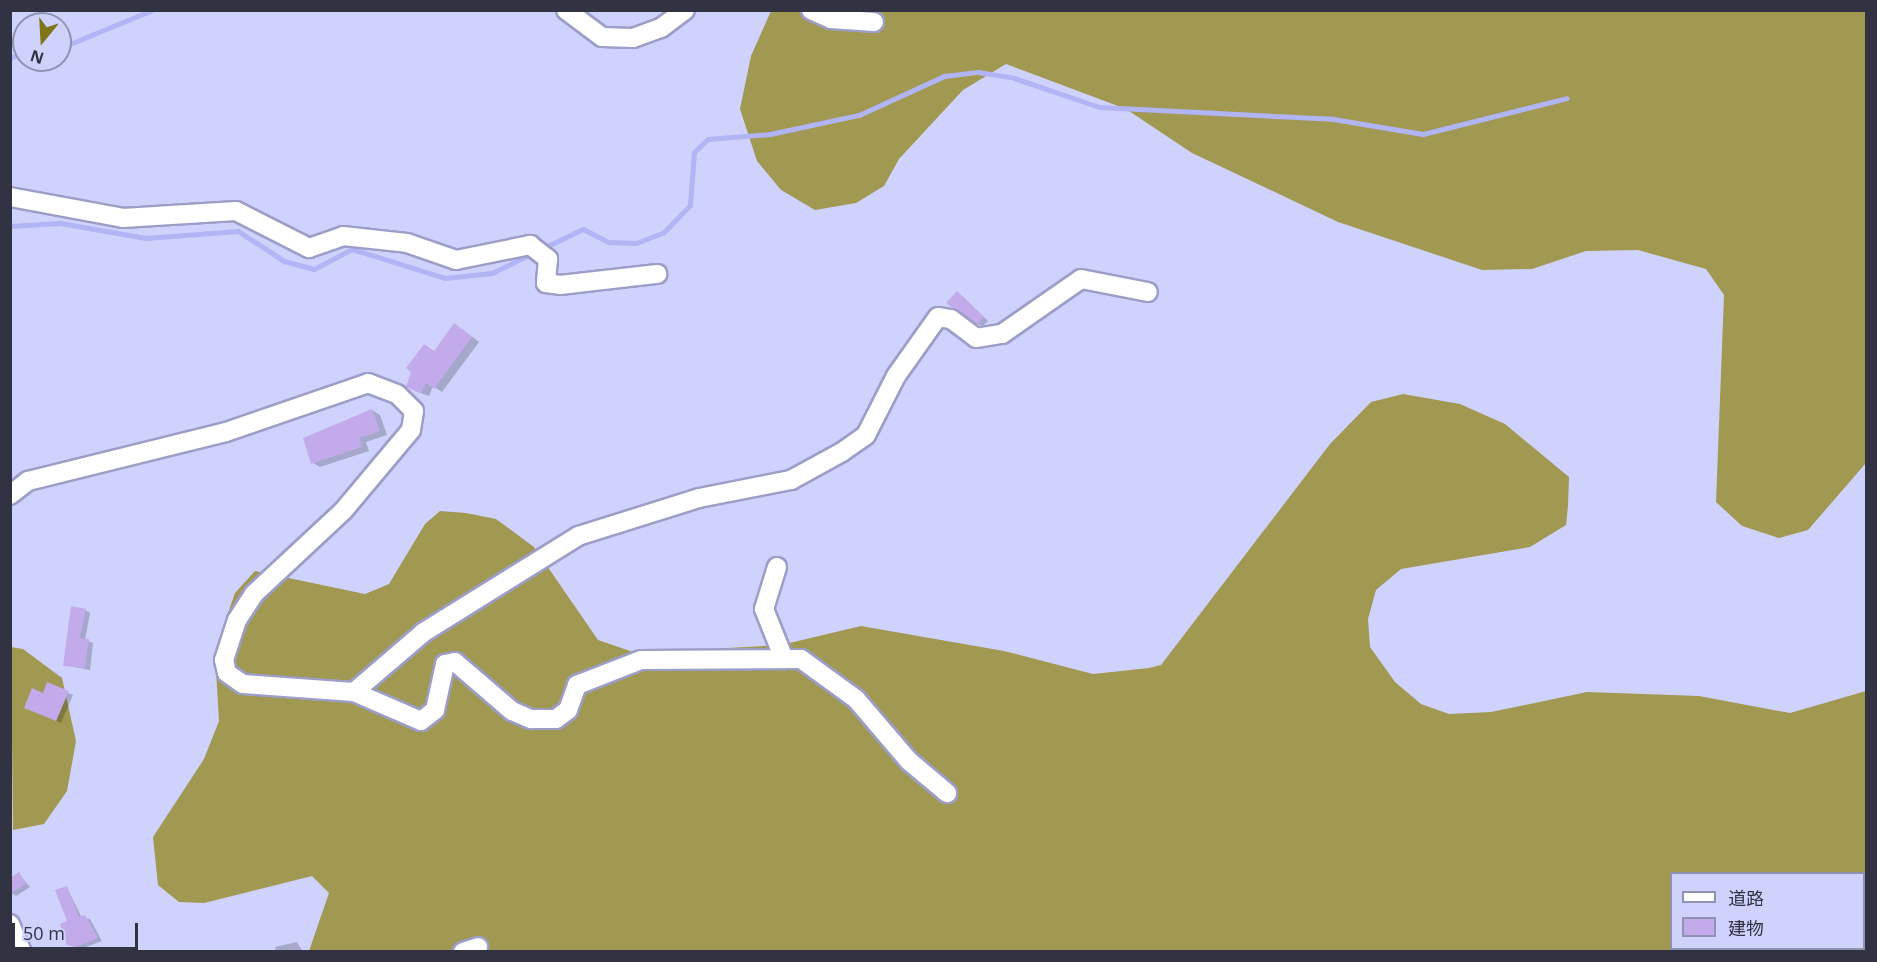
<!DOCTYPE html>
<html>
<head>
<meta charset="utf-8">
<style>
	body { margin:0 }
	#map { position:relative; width:1877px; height:962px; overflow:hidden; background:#cfd2fd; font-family:"Open Sans","Noto Sans JP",sans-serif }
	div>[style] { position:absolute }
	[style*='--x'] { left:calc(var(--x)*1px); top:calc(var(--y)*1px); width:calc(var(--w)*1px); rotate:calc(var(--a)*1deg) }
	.forest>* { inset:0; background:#a19852 }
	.shadow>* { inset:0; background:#0003 }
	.stream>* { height:5px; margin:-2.5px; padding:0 2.5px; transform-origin:2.5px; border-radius:2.5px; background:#b1b4f5 }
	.building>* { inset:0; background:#c3aaea }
	.roads { filter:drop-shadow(2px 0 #9c9ec7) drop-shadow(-2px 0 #9c9ec7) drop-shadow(0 2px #9c9ec7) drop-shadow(0 -2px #9c9ec7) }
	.minor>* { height:18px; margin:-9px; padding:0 9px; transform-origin:9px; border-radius:9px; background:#fff }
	span { translate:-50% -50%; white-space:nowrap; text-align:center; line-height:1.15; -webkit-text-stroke:6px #cfd2fd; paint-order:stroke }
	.frame { position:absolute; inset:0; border:12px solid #313242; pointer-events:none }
	.legend { position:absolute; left:1670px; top:872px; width:195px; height:78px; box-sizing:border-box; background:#cfd2fd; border:2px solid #9092b2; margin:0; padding:8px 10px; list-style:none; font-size:18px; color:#313242 }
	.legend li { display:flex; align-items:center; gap:12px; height:30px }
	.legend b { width:30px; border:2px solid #9092b2 }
	.north { position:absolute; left:12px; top:12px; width:60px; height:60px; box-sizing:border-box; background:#cfd2fd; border:2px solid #9092b2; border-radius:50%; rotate:198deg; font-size:16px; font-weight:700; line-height:24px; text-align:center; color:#313242 }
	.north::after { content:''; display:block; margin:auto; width:21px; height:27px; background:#7f7417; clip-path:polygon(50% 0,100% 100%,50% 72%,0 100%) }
	.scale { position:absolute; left:12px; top:923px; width:126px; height:27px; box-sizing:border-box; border:3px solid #313242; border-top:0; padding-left:8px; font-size:18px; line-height:21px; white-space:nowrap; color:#313242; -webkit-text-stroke:4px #cfd2fd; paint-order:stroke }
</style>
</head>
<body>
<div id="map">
	<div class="forest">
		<div style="clip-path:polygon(771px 11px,1866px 11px,1866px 463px,1808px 530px,1779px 538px,1742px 526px,1716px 502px,1724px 295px,1706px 269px,1638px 250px,1586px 251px,1532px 269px,1482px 270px,1338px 222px,1192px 153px,1126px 109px,1006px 64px,963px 90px,899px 159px,884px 186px,856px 203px,815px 210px,781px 190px,757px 161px,740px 109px,751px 56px)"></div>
		<div style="clip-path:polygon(evenodd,1403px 394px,1460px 404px,1505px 424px,1569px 477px,1568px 506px,1566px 525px,1530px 547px,1401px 569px,1376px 590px,1368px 619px,1370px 647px,1395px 682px,1421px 704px,1449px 714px,1491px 712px,1587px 692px,1699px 696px,1790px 713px,1866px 691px,1866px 951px,309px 951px,329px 893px,312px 876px,204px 903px,179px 902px,158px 885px,153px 837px,204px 759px,219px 721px,216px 670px,222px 630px,235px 593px,255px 571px,365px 594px,389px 584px,425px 524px,440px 511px,466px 513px,496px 519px,534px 547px,598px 640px,636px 653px,781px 645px,861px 626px,1004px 651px,1093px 674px,1149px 668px,1161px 665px,1330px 444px,1371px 402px,1403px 394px,1672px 874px,1864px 874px,1864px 948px,1672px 948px,1672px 874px)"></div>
		<div style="clip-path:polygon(11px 647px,23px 649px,62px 678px,76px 741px,67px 791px,44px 824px,13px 830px)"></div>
	</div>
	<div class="shadow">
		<div style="clip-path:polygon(962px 296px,988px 321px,983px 326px,978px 324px)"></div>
		<div style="clip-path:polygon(462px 329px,479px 342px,442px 392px,433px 386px,429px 396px,415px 391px,435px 352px)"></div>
		<div style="clip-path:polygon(372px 410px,380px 415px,387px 435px,366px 442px,369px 451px,320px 467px,313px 463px)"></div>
		<div style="clip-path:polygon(85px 610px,90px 613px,85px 640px,93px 643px,90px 670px,64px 665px)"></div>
		<div style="clip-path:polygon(68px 693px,73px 695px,61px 723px,30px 710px,44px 695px)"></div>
		<div style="clip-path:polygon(19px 874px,30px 887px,16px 896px,10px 892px)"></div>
		<div style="clip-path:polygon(67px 888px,82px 918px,90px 919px,102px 941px,81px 949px,74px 947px)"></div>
		<div style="clip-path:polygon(297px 942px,303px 952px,276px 952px,275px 947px)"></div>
	</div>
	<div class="stream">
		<div style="--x:60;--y:48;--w:100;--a:-22.4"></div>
		<div style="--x:10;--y:58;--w:15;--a:-23"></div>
		<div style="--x:10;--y:226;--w:50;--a:-3.4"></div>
		<div style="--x:60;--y:223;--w:87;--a:9.9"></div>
		<div style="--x:146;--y:238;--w:92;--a:-4.4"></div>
		<div style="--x:238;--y:231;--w:55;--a:33.1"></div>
		<div style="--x:284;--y:261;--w:31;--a:15"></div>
		<div style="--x:314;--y:269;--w:43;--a:-27.8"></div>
		<div style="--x:352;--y:249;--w:97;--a:17.3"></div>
		<div style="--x:445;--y:278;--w:47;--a:-6.1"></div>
		<div style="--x:492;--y:273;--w:46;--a:-26"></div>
		<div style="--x:541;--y:249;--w:47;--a:-25.5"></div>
		<div style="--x:583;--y:229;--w:29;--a:27"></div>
		<div style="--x:609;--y:242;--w:27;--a:2"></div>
		<div style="--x:636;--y:243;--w:30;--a:-21"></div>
		<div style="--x:664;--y:232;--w:37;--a:-46"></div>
		<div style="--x:690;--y:205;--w:53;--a:-85.7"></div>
		<div style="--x:694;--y:152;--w:19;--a:-43"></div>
		<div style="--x:708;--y:139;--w:62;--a:-4.6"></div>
		<div style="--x:770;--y:134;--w:91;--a:-12.1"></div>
		<div style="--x:859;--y:115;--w:94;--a:-24.6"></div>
		<div style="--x:944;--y:76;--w:34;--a:-7"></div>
		<div style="--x:978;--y:72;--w:36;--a:9"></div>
		<div style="--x:1014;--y:78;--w:90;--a:18.8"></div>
		<div style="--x:1099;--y:107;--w:234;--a:2.9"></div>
		<div style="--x:1333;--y:119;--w:91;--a:9.5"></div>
		<div style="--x:1423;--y:134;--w:148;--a:-14"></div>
	</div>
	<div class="building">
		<div style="clip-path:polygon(957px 291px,984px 317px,977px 325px,946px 303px)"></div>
		<div style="clip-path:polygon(454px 323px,472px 337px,434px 389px,426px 383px,421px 393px,406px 387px,411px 372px,406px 368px,424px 344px,434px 351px)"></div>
		<div style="clip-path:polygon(372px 409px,380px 431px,359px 438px,362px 447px,311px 464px,303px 438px)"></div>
		<div style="clip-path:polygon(71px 606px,86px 609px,80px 638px,89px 639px,85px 668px,63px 666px)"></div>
		<div style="clip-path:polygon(47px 682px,69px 691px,56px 721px,24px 708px,32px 688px,43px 693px)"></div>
		<div style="clip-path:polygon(19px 872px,26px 884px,10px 894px,10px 878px)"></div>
		<div style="clip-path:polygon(67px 886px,79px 917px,85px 915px,98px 938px,75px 947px,67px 945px,60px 924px,67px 921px,55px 890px)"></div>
	</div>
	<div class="roads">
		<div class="minor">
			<div style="--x:566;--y:10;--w:45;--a:36.9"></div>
			<div style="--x:602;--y:37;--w:31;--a:2"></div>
			<div style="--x:633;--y:38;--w:30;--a:-20"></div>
			<div style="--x:661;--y:28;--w:30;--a:-37"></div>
			<div style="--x:811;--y:10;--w:22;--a:24"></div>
			<div style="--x:831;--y:19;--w:43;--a:4"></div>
			<div style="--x:10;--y:197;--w:115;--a:10.5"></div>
			<div style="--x:123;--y:218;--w:113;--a:-3.5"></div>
			<div style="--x:236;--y:211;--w:82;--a:26.9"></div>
			<div style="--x:309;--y:248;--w:36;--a:-19"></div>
			<div style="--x:343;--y:236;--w:64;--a:6.2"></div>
			<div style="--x:407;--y:243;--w:52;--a:19.1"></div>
			<div style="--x:456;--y:260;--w:76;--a:-11.5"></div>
			<div style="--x:530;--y:245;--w:23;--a:38"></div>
			<div style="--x:548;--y:259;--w:24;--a:95"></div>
			<div style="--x:546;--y:283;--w:14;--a:8"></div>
			<div style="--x:560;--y:285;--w:98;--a:-6.5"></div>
			<div style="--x:10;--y:495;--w:23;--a:-38"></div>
			<div style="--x:28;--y:481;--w:204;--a:-13.9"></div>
			<div style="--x:226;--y:432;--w:150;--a:-19"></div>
			<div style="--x:368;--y:383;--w:31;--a:21"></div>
			<div style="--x:397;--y:394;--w:24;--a:45"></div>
			<div style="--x:414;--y:411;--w:19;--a:99"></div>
			<div style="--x:411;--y:430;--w:106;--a:130"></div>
			<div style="--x:343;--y:511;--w:122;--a:137"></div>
			<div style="--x:254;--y:594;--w:31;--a:123"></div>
			<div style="--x:237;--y:620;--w:42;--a:108"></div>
			<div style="--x:224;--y:660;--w:13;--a:77"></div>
			<div style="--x:227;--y:673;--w:19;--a:35"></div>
			<div style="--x:243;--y:684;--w:111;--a:4.1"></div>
			<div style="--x:354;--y:692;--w:73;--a:23.4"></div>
			<div style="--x:421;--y:721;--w:18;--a:-38"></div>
			<div style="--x:435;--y:710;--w:47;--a:-77.7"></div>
			<div style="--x:445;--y:664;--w:10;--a:-11"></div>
			<div style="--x:455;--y:662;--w:75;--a:40.7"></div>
			<div style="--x:512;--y:711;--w:21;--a:23"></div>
			<div style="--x:531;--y:719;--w:25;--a:0"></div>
			<div style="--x:556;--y:719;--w:15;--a:-37"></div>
			<div style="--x:568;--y:710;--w:27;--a:-70"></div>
			<div style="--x:577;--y:685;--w:69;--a:-21.3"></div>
			<div style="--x:641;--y:660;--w:160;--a:-0.4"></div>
			<div style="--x:801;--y:659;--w:68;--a:36"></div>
			<div style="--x:856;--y:699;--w:82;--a:49.5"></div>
			<div style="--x:909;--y:761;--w:50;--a:40.1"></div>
			<div style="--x:777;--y:567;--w:44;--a:107.2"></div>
			<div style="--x:764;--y:609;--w:54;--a:68.2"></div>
			<div style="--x:354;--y:692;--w:92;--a:-40.6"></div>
			<div style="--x:424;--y:632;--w:181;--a:-31.9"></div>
			<div style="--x:578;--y:536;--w:127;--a:-17.4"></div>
			<div style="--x:699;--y:498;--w:94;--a:-11.1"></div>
			<div style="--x:791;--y:480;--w:58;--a:-28.8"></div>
			<div style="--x:842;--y:452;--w:29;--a:-35"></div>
			<div style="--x:866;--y:435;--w:66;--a:-63"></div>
			<div style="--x:896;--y:376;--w:72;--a:-54.6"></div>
			<div style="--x:938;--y:317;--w:13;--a:9"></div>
			<div style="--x:951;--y:319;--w:31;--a:37"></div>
			<div style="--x:976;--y:338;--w:26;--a:-9"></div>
			<div style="--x:1002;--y:334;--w:96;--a:-34.8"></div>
			<div style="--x:1081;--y:279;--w:68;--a:11"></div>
			<div style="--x:10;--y:924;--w:30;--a:67"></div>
			<div style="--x:463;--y:952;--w:16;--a:-18"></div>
		</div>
	</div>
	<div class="frame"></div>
	<ul class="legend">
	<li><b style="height:8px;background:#fff"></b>道路</li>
	<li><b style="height:16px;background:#c3aaea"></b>建物</li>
	</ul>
	<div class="north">N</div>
	<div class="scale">50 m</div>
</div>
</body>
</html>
